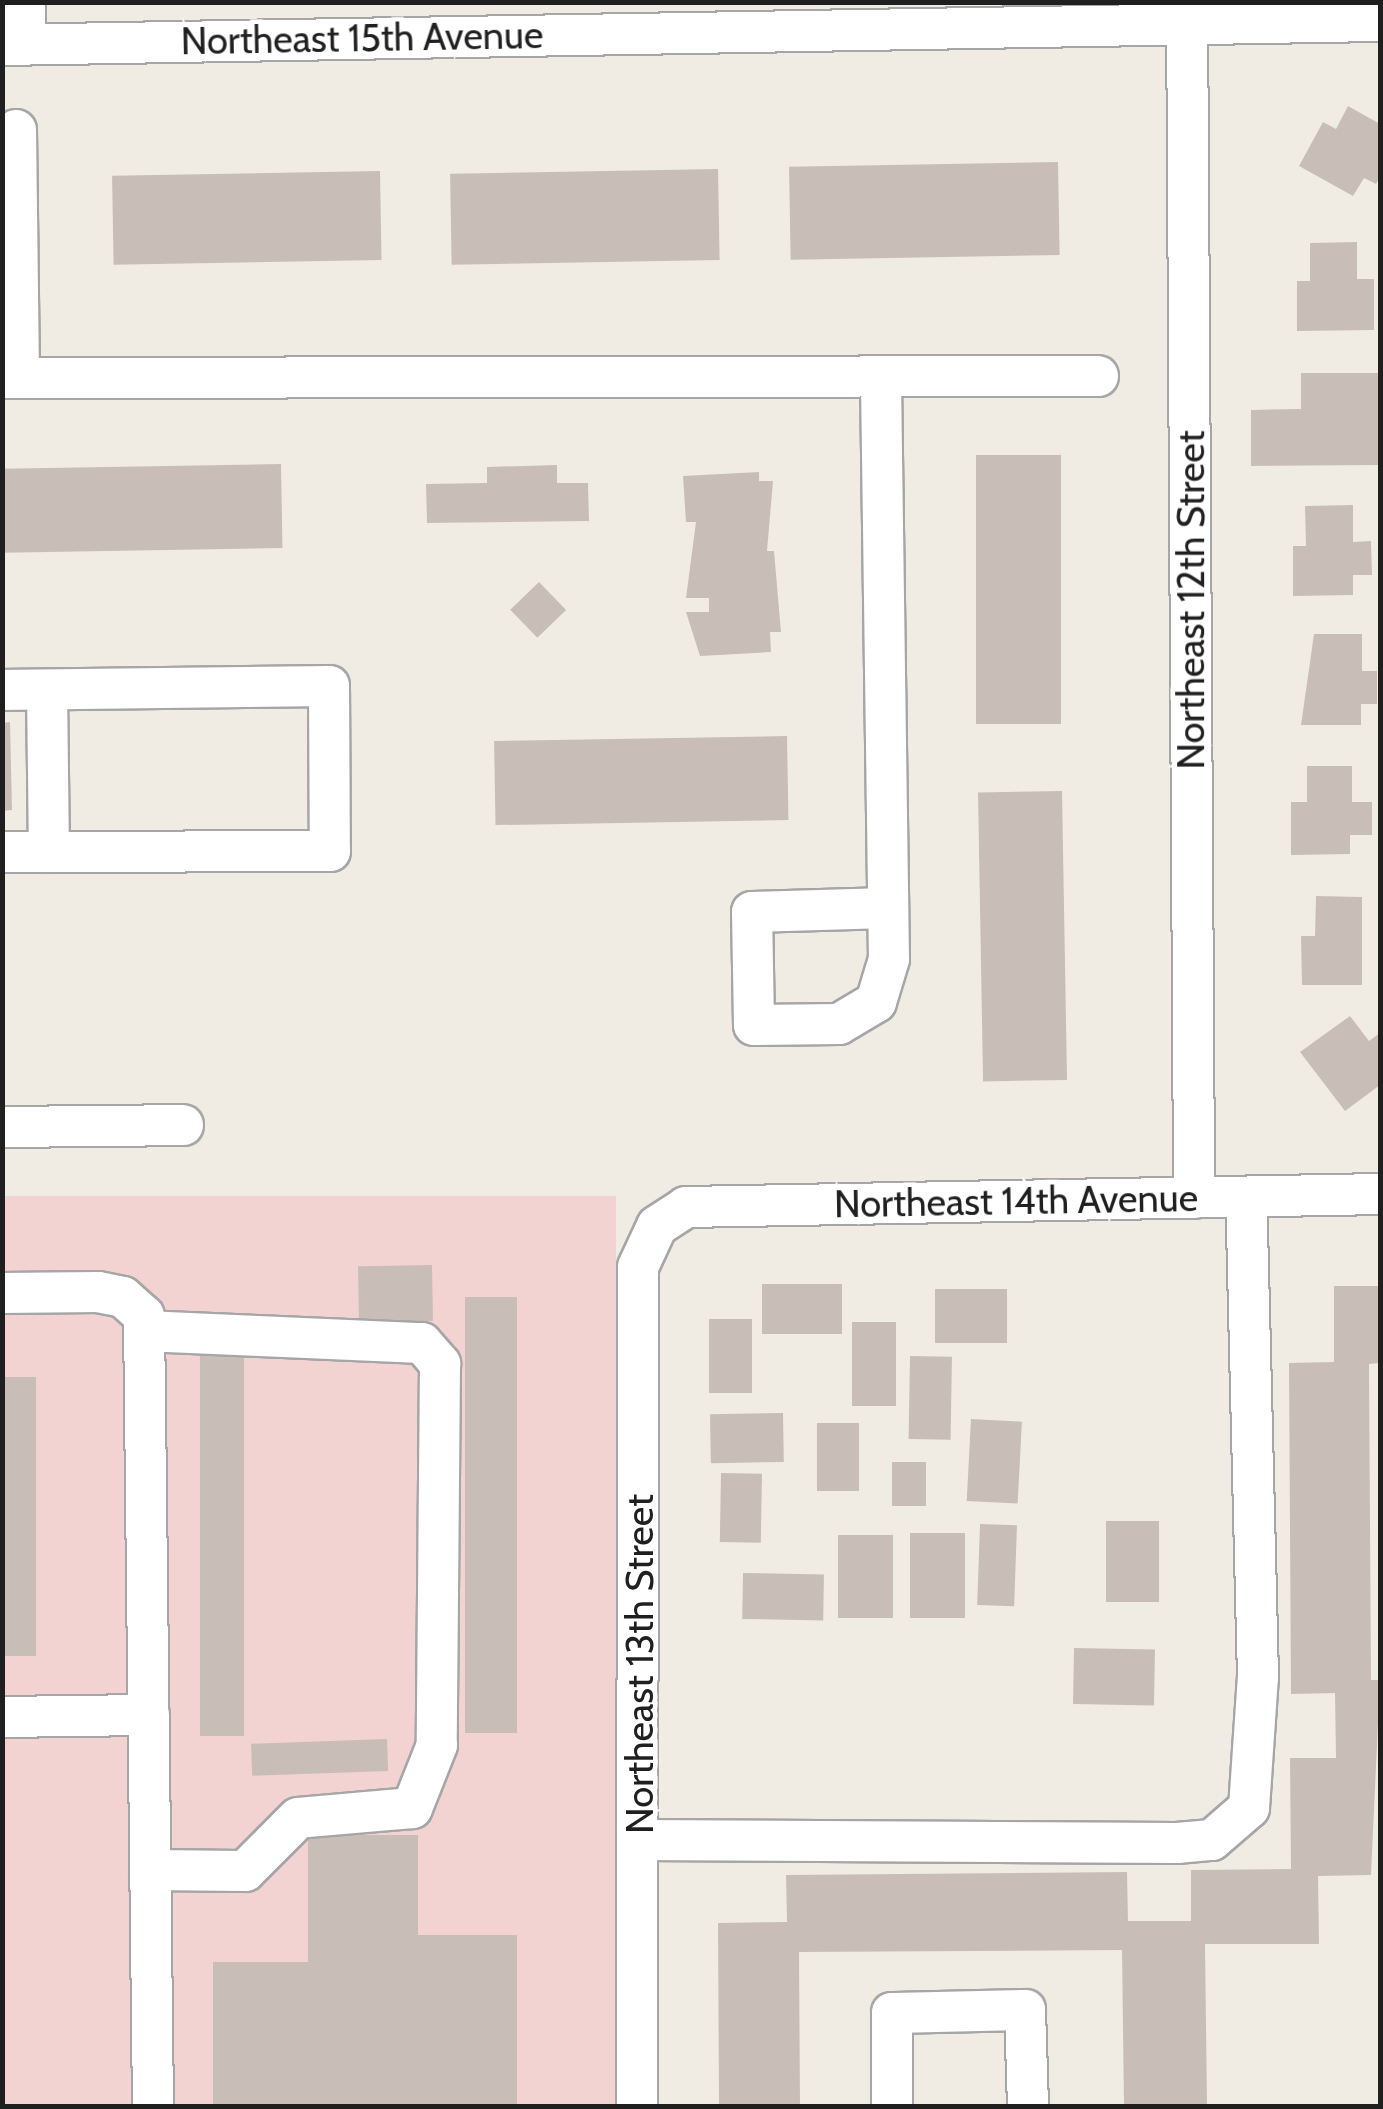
<!DOCTYPE html>
<html>
<head>
<meta charset="utf-8">
<style>
	body { margin:0 }
	#map { position:relative; width:1383px; height:2109px; overflow:hidden; background:#f0ece4; font-family:Cabin,sans-serif }
	div>[style] { position:absolute }
	[style*='--x'] { left:calc(var(--x)*1px); top:calc(var(--y)*1px); width:calc(var(--w)*1px); rotate:calc(var(--a)*1deg) }
	.commercial>* { inset:0; background:#f3d2d2; transform-origin:0 0 }
	.building>* { inset:0; background:#c9beb7; transform-origin:0 0 }
	.roads { filter:drop-shadow(2px 0 #a6a6a6) drop-shadow(-2px 0 #a6a6a6) drop-shadow(0 2px #a6a6a6) drop-shadow(0 -2px #a6a6a6) }
	.minor>* { height:40px; margin:-20px; padding:0 20px; transform-origin:20px; border-radius:20px; background:#fff }
	span { translate:-50% -50%; white-space:nowrap; text-align:center; line-height:1.15; -webkit-text-stroke:9px #fff; paint-order:stroke }
	.street-label { font-size:38px; color:#1f1f1f }
	.frame { position:absolute; inset:0; border:5px solid #1f1f1f; pointer-events:none }
</style>
</head>
<body>
<div id="map">
	<div class="commercial">
		<div style="left:616px;top:1196px;width:910px;height:614px;rotate:90deg"></div>
	</div>
	<div class="building">
		<div style="clip-path:polygon(1348px 106px,1380px 124px,1380px 177px,1376px 184px,1364px 178px,1353px 196px,1299px 166px,1323px 122px,1336px 129px)"></div>
		<div style="left:1058px;top:162px;width:93px;height:269px;rotate:89deg"></div>
		<div style="left:718px;top:169px;width:91px;height:268px;rotate:89deg"></div>
		<div style="left:380px;top:171px;width:89px;height:268px;rotate:89deg"></div>
		<div style="clip-path:polygon(1357px 242px,1357px 279px,1374px 279px,1374px 330px,1297px 331px,1297px 281px,1310px 281px,1310px 243px)"></div>
		<div style="clip-path:polygon(1301px 373px,1380px 373px,1380px 465px,1251px 466px,1251px 410px,1301px 409px)"></div>
		<div style="left:976px;top:455px;width:85px;height:269px"></div>
		<div style="left:281px;top:464px;width:84px;height:279px;rotate:89deg"></div>
		<div style="clip-path:polygon(557px 465px,557px 483px,588px 483px,589px 521px,427px 523px,426px 484px,487px 483px,487px 467px)"></div>
		<div style="clip-path:polygon(759px 472px,759px 481px,773px 481px,767px 551px,774px 551px,781px 632px,770px 632px,771px 652px,700px 656px,686px 612px,709px 612px,709px 598px,686px 598px,696px 522px,686px 522px,683px 476px)"></div>
		<div style="clip-path:polygon(1353px 505px,1353px 542px,1371px 541px,1372px 575px,1353px 575px,1353px 595px,1293px 596px,1293px 546px,1306px 546px,1305px 506px)"></div>
		<div style="left:539px;top:582px;width:39px;height:40px;rotate:46deg"></div>
		<div style="clip-path:polygon(1314px 634px,1362px 634px,1362px 671px,1377px 671px,1377px 704px,1361px 704px,1361px 725px,1301px 725px)"></div>
		<div style="clip-path:polygon(10px 722px,12px 810px,2px 811px,2px 723px)"></div>
		<div style="left:787px;top:736px;width:84px;height:293px;rotate:89deg"></div>
		<div style="clip-path:polygon(1307px 766px,1352px 766px,1352px 802px,1372px 802px,1372px 835px,1350px 835px,1350px 854px,1291px 855px,1291px 802px,1307px 802px)"></div>
		<div style="left:1062px;top:791px;width:289px;height:84px;rotate:89deg"></div>
		<div style="clip-path:polygon(1316px 896px,1362px 897px,1362px 985px,1302px 985px,1301px 936px,1315px 936px)"></div>
		<div style="clip-path:polygon(1350px 1016px,1369px 1041px,1380px 1033px,1380px 1085px,1345px 1111px,1300px 1052px)"></div>
		<div style="left:432px;top:1265px;width:56px;height:74px;rotate:89deg"></div>
		<div style="left:762px;top:1284px;width:80px;height:50px"></div>
		<div style="clip-path:polygon(1334px 1286px,1380px 1286px,1380px 1363px,1369px 1364px,1371px 1680px,1380px 1680px,1371px 1875px,1318px 1876px,1319px 1944px,1205px 1944px,1207px 2106px,1124px 2106px,1122px 1950px,799px 1952px,800px 2106px,719px 2106px,718px 1923px,787px 1922px,786px 1875px,1127px 1872px,1128px 1921px,1191px 1921px,1191px 1870px,1291px 1869px,1290px 1758px,1336px 1758px,1335px 1693px,1291px 1694px,1289px 1363px,1334px 1362px)"></div>
		<div style="left:935px;top:1289px;width:72px;height:54px"></div>
		<div style="left:465px;top:1297px;width:52px;height:436px"></div>
		<div style="left:709px;top:1319px;width:43px;height:74px"></div>
		<div style="left:852px;top:1322px;width:44px;height:84px"></div>
		<div style="left:200px;top:1352px;width:44px;height:384px"></div>
		<div style="left:910px;top:1356px;width:42px;height:83px;rotate:1deg"></div>
		<div style="left:36px;top:1377px;width:279px;height:34px;rotate:90deg"></div>
		<div style="left:783px;top:1413px;width:49px;height:73px;rotate:89deg"></div>
		<div style="left:971px;top:1419px;width:51px;height:82px;rotate:3deg"></div>
		<div style="left:817px;top:1423px;width:42px;height:68px"></div>
		<div style="left:892px;top:1462px;width:34px;height:44px"></div>
		<div style="left:721px;top:1473px;width:41px;height:69px;rotate:1deg"></div>
		<div style="left:1106px;top:1521px;width:53px;height:81px"></div>
		<div style="left:980px;top:1524px;width:37px;height:81px;rotate:2deg"></div>
		<div style="left:910px;top:1533px;width:55px;height:85px"></div>
		<div style="left:838px;top:1535px;width:55px;height:83px"></div>
		<div style="left:743px;top:1573px;width:81px;height:46px;rotate:1deg"></div>
		<div style="left:1074px;top:1648px;width:81px;height:56px;rotate:1deg"></div>
		<div style="left:387px;top:1739px;width:32px;height:136px;rotate:88deg"></div>
		<div style="clip-path:polygon(308px 1835px,418px 1835px,418px 1935px,517px 1935px,517px 2106px,213px 2106px,213px 1962px,308px 1962px)"></div>
	</div>
	<div class="roads">
		<div class="minor">
			<div style="--x:1187;--y:2;--w:1196;--a:89.66"></div>
			<div style="--x:2;--y:45;--w:1378;--a:-1"></div>
			<div style="--x:25;--y:45;--w:43;--a:-90"></div>
			<div style="--x:16;--y:130;--w:248;--a:89.3"></div>
			<div style="--x:2;--y:378;--w:1096;--a:-0.1"></div>
			<div style="--x:881;--y:381;--w:578;--a:89.21"></div>
			<div style="--x:889;--y:959;--w:45;--a:106.8"></div>
			<div style="--x:876;--y:1002;--w:43;--a:149.3"></div>
			<div style="--x:839;--y:1024;--w:85;--a:179.3"></div>
			<div style="--x:754;--y:1025;--w:113;--a:-91"></div>
			<div style="--x:752;--y:912;--w:136;--a:-1.7"></div>
			<div style="--x:2;--y:690;--w:327;--a:-0.7"></div>
			<div style="--x:329;--y:686;--w:165;--a:89.7"></div>
			<div style="--x:330;--y:851;--w:328;--a:179.8"></div>
			<div style="--x:47;--y:690;--w:162;--a:89.3"></div>
			<div style="--x:2;--y:1127;--w:181;--a:-0.6"></div>
			<div style="--x:2;--y:1293;--w:96;--a:-0.6"></div>
			<div style="--x:98;--y:1292;--w:25;--a:11"></div>
			<div style="--x:123;--y:1297;--w:28;--a:42"></div>
			<div style="--x:144;--y:1316;--w:790;--a:89.35"></div>
			<div style="--x:144;--y:1331;--w:278;--a:2.5"></div>
			<div style="--x:422;--y:1343;--w:28;--a:49"></div>
			<div style="--x:440;--y:1364;--w:381;--a:90.5"></div>
			<div style="--x:437;--y:1745;--w:68;--a:111.6"></div>
			<div style="--x:412;--y:1808;--w:114;--a:175"></div>
			<div style="--x:298;--y:1818;--w:75;--a:135"></div>
			<div style="--x:245;--y:1871;--w:95;--a:-179.4"></div>
			<div style="--x:2;--y:1717;--w:147;--a:-0.8"></div>
			<div style="--x:641;--y:1840;--w:536;--a:0.32"></div>
			<div style="--x:1177;--y:1843;--w:35;--a:-5"></div>
			<div style="--x:1212;--y:1840;--w:49;--a:-40.9"></div>
			<div style="--x:1249;--y:1808;--w:131;--a:-86.1"></div>
			<div style="--x:1258;--y:1677;--w:480;--a:-91.4"></div>
			<div style="--x:637;--y:2106;--w:839;--a:-89.93"></div>
			<div style="--x:638;--y:1267;--w:45;--a:-65.1"></div>
			<div style="--x:657;--y:1226;--w:35;--a:-33"></div>
			<div style="--x:686;--y:1207;--w:694;--a:-1.07"></div>
			<div style="--x:892;--y:2106;--w:93;--a:-90"></div>
			<div style="--x:892;--y:2013;--w:133;--a:-1.3"></div>
			<div style="--x:1025;--y:2010;--w:96;--a:88.2"></div>
		</div>
	</div>
	<div class="street-label">
		<span style="left:362px;top:38px;rotate:-1deg">Northeast 15th Avenue</span>
		<span style="left:1191px;top:600px;rotate:-90deg">Northeast 12th Street</span>
		<span style="left:1016px;top:1201px;rotate:-1deg">Northeast 14th Avenue</span>
		<span style="left:640px;top:1664px;rotate:-90deg">Northeast 13th Street</span>
	</div>
	<div class="frame"></div>
</div>
</body>
</html>
